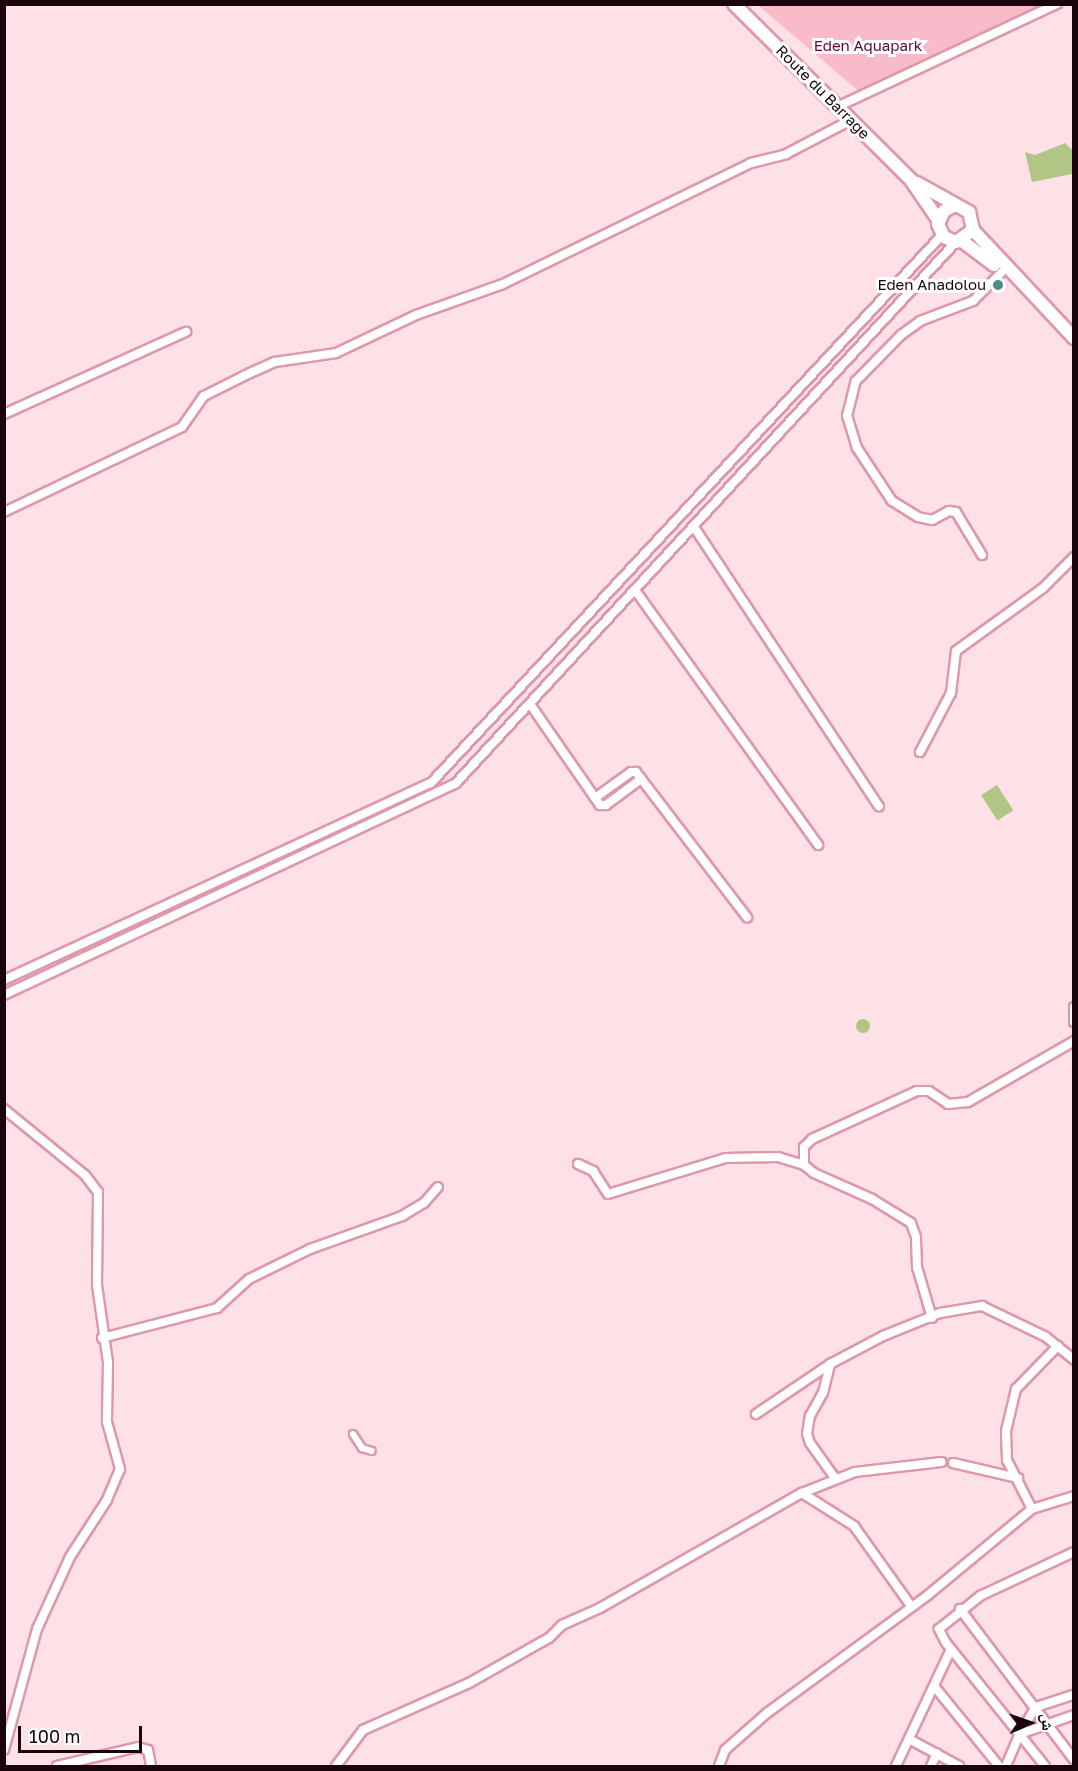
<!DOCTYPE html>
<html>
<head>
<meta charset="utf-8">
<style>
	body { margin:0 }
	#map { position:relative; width:1078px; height:1771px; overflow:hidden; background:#fee0e7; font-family:"Golos Text","Noto Naskh Arabic",sans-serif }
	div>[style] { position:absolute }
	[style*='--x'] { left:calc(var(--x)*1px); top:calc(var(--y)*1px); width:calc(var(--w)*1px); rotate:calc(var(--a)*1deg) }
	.green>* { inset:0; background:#f9baca }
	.water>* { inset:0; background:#b1c585; transform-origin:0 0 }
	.round { border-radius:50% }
	.roads { filter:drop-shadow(2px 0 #de98aa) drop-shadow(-2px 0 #de98aa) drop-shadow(0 2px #de98aa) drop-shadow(0 -2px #de98aa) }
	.pedestrian>* { height:6px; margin:-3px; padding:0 3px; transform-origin:3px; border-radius:3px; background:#fff }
	.minor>* { height:8px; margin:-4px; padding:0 4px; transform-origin:4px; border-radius:4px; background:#fff }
	.secondary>* { height:12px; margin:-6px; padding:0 6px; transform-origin:6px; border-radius:6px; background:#fff }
	.dots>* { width:16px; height:16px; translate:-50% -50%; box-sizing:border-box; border:3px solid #fff; border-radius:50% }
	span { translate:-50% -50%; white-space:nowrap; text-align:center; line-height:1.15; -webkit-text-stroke:6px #fff; paint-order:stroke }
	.park-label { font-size:15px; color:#5d072c }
	.street-label { font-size:15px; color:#1b050c }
	.poi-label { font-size:15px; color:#1b050c }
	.right { translate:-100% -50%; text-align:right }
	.frame { position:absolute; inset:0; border:6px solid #1b050c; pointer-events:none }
	.north { position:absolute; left:1000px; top:1693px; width:60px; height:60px; -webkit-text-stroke:4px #fff; paint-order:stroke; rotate:88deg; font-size:16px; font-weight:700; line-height:24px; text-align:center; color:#1b050c }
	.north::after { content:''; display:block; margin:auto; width:21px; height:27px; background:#1b050c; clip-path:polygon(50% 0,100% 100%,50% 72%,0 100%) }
	.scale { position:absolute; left:18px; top:1726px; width:124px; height:27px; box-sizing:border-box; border:3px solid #1b050c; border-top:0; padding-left:8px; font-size:18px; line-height:21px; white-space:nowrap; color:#1b050c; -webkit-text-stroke:4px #fff; paint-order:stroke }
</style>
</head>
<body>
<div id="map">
	<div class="green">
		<div style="clip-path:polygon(758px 5px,1047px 5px,862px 94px)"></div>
	</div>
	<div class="water">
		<div style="clip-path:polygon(1065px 143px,1073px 151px,1072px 174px,1032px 182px,1025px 152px,1035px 155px)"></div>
		<div style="left:997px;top:785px;width:30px;height:19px;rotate:57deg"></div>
		<div class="round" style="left:856px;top:1019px;width:14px;height:14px"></div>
	</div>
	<div class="roads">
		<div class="pedestrian">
			<div style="--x:353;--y:1434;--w:17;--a:57"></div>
			<div style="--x:362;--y:1448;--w:10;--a:17"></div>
		</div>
		<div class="minor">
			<div style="--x:837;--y:107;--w:243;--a:-25.1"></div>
			<div style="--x:4;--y:414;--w:200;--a:-24.3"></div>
			<div style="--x:4;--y:512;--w:197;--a:-25.5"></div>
			<div style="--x:182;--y:427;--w:38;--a:-55"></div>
			<div style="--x:204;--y:396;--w:51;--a:-26.6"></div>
			<div style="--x:250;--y:373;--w:27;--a:-24"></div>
			<div style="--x:275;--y:362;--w:62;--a:-8.4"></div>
			<div style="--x:336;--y:353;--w:89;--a:-25.4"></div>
			<div style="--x:416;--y:315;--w:92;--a:-19.6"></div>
			<div style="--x:503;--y:284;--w:276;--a:-26"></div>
			<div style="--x:751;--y:163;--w:36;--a:-14"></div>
			<div style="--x:786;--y:154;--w:71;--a:-27.6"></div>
			<div style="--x:694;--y:527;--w:335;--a:56.5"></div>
			<div style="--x:982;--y:555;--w:50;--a:-121.2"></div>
			<div style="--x:956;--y:512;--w:7;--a:-172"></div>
			<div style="--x:949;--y:511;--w:19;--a:152"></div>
			<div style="--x:932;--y:520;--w:14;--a:-168"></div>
			<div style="--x:918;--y:517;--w:31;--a:-148"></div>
			<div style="--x:892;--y:501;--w:64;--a:-123.4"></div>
			<div style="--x:857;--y:448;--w:34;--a:-107"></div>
			<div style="--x:847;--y:416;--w:36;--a:-76"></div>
			<div style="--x:856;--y:381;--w:64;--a:-45.6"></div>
			<div style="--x:901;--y:335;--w:24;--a:-36"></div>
			<div style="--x:920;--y:321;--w:57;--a:-20.7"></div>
			<div style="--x:973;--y:301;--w:40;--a:-45"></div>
			<div style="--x:635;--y:590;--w:314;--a:54.3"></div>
			<div style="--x:530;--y:704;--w:123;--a:55.3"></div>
			<div style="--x:600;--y:805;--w:6;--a:0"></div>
			<div style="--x:606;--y:805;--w:44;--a:-36.6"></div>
			<div style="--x:920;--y:752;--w:67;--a:-62.3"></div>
			<div style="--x:951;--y:693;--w:42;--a:-83.2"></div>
			<div style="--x:956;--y:651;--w:107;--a:-35.9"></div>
			<div style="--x:1043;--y:588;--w:44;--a:-45"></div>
			<div style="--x:595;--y:798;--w:44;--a:-35.8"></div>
			<div style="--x:631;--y:772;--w:5;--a:0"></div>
			<div style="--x:636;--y:772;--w:183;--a:52.6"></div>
			<div style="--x:4;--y:980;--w:470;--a:-24.8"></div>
			<div style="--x:431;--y:783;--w:749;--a:-47"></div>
			<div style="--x:4;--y:995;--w:499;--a:-25.1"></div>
			<div style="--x:456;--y:783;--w:737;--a:-47.26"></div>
			<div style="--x:1074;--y:1007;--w:15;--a:90"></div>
			<div style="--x:4;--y:1109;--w:104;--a:39.2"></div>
			<div style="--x:85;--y:1175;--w:21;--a:53"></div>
			<div style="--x:98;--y:1192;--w:93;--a:90.6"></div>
			<div style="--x:97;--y:1285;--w:78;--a:81.9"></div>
			<div style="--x:108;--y:1362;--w:60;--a:91"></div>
			<div style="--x:107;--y:1422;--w:49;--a:74.5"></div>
			<div style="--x:120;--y:1469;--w:34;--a:113"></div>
			<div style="--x:107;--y:1500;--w:68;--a:123"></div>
			<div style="--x:70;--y:1557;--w:79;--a:114.6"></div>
			<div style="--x:37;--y:1629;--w:125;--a:105.3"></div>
			<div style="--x:578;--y:1164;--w:17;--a:25"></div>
			<div style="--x:593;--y:1171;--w:27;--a:57"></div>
			<div style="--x:608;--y:1194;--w:123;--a:-17"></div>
			<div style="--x:726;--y:1158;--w:52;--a:-1.1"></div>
			<div style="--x:778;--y:1157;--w:27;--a:17"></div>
			<div style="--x:932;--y:1318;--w:53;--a:-106.4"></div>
			<div style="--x:917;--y:1267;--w:30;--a:-92"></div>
			<div style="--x:916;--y:1237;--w:15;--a:-110"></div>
			<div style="--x:911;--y:1223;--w:46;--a:-148.4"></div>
			<div style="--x:872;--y:1199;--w:64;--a:-155.9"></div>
			<div style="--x:814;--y:1173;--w:13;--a:-141"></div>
			<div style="--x:804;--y:1165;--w:18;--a:-90"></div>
			<div style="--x:804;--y:1147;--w:11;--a:-45"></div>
			<div style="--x:812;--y:1139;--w:115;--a:-24.6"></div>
			<div style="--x:917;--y:1091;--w:12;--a:0"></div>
			<div style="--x:929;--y:1091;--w:23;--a:34"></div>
			<div style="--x:948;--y:1104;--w:20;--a:-6"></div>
			<div style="--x:968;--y:1102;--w:122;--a:-29.9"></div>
			<div style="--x:102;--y:1338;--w:119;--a:-14.6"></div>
			<div style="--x:217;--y:1308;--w:43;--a:-42.2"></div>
			<div style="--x:249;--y:1279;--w:68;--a:-26.2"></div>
			<div style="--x:310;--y:1249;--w:98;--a:-19.7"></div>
			<div style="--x:402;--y:1216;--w:26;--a:-31"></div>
			<div style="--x:424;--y:1203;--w:21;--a:-49"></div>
			<div style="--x:756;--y:1414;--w:89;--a:-34"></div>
			<div style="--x:953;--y:1463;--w:67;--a:13"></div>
			<div style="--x:835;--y:1478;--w:43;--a:-125.5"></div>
			<div style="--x:810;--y:1443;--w:9;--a:-108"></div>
			<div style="--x:807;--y:1434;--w:18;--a:-81"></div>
			<div style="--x:810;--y:1416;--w:26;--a:-61"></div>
			<div style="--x:823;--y:1393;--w:30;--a:-76"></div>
			<div style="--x:830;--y:1364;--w:60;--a:-27.8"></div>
			<div style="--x:883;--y:1336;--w:61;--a:-22"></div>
			<div style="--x:940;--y:1313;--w:43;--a:-9.5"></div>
			<div style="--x:982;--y:1306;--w:71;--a:25.8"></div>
			<div style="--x:1046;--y:1337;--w:36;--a:39"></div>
			<div style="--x:802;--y:1493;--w:62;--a:32.4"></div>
			<div style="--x:854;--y:1526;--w:98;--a:54.5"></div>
			<div style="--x:1032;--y:1509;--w:55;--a:-117"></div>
			<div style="--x:1007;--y:1460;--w:29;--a:-92"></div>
			<div style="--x:1006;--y:1431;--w:43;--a:-76.6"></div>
			<div style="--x:1016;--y:1389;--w:60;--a:-45.7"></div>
			<div style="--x:960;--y:1609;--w:189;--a:52.9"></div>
			<div style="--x:934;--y:1686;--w:103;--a:50.9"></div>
			<div style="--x:1020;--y:1734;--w:57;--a:-19.4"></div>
			<div style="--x:909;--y:1739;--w:57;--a:28.4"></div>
			<div style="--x:57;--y:1766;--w:83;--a:-13.2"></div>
			<div style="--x:138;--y:1747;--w:10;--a:17"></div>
			<div style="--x:148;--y:1750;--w:16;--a:79"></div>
			<div style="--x:336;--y:1766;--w:45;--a:-53.1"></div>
			<div style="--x:363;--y:1730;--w:116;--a:-23.9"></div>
			<div style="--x:469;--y:1683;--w:92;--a:-29.4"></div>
			<div style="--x:549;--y:1638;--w:18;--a:-45"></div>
			<div style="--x:562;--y:1625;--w:42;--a:-24.1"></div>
			<div style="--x:600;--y:1608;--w:232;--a:-29.7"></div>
			<div style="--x:802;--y:1493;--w:57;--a:-21.6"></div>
			<div style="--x:855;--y:1472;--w:87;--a:-6.6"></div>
			<div style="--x:719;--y:1766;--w:17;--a:-69"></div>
			<div style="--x:725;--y:1750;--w:56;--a:-41.4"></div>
			<div style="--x:767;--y:1713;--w:200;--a:-36.2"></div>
			<div style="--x:928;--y:1595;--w:135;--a:-39.6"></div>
			<div style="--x:1032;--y:1509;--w:44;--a:-17.2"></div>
			<div style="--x:896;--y:1766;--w:129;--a:-64.8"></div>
			<div style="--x:931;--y:1766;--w:14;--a:-65"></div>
			<div style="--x:1006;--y:1766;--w:34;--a:-67"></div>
			<div style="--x:1019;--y:1735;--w:33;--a:-59"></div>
			<div style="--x:1036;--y:1707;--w:40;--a:-18"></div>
			<div style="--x:1045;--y:1766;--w:158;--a:-128.8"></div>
			<div style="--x:946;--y:1643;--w:16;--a:-117"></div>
			<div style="--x:939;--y:1629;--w:53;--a:-38.8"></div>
			<div style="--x:980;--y:1596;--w:104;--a:-25.1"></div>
		</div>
		<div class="secondary">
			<div style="--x:734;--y:4;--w:250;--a:44.8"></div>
			<div style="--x:911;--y:180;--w:50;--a:55.7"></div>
			<div style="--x:917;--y:183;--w:60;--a:29.1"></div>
			<div style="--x:969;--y:212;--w:18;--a:77"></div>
			<div style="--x:973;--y:230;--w:21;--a:145"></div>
			<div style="--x:956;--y:242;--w:13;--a:-157"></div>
			<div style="--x:944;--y:237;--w:14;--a:-115"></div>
			<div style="--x:938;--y:224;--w:14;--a:-65"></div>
			<div style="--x:944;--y:211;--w:10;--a:-29"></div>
			<div style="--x:973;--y:230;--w:148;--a:46.9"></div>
			<div style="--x:962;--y:241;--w:40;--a:37"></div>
		</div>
	</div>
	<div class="dots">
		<div style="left:998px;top:285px;background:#4a8e83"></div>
	</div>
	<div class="park-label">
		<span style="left:868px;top:46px">Eden Aquapark</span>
	</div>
	<div class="street-label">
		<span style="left:823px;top:92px;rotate:45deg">Route du Barrage</span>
	</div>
	<div class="poi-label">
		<span class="right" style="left:986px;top:285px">Eden Anadolou</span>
	</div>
	<div class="frame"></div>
	<div class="north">ش</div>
	<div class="scale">100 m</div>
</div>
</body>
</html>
